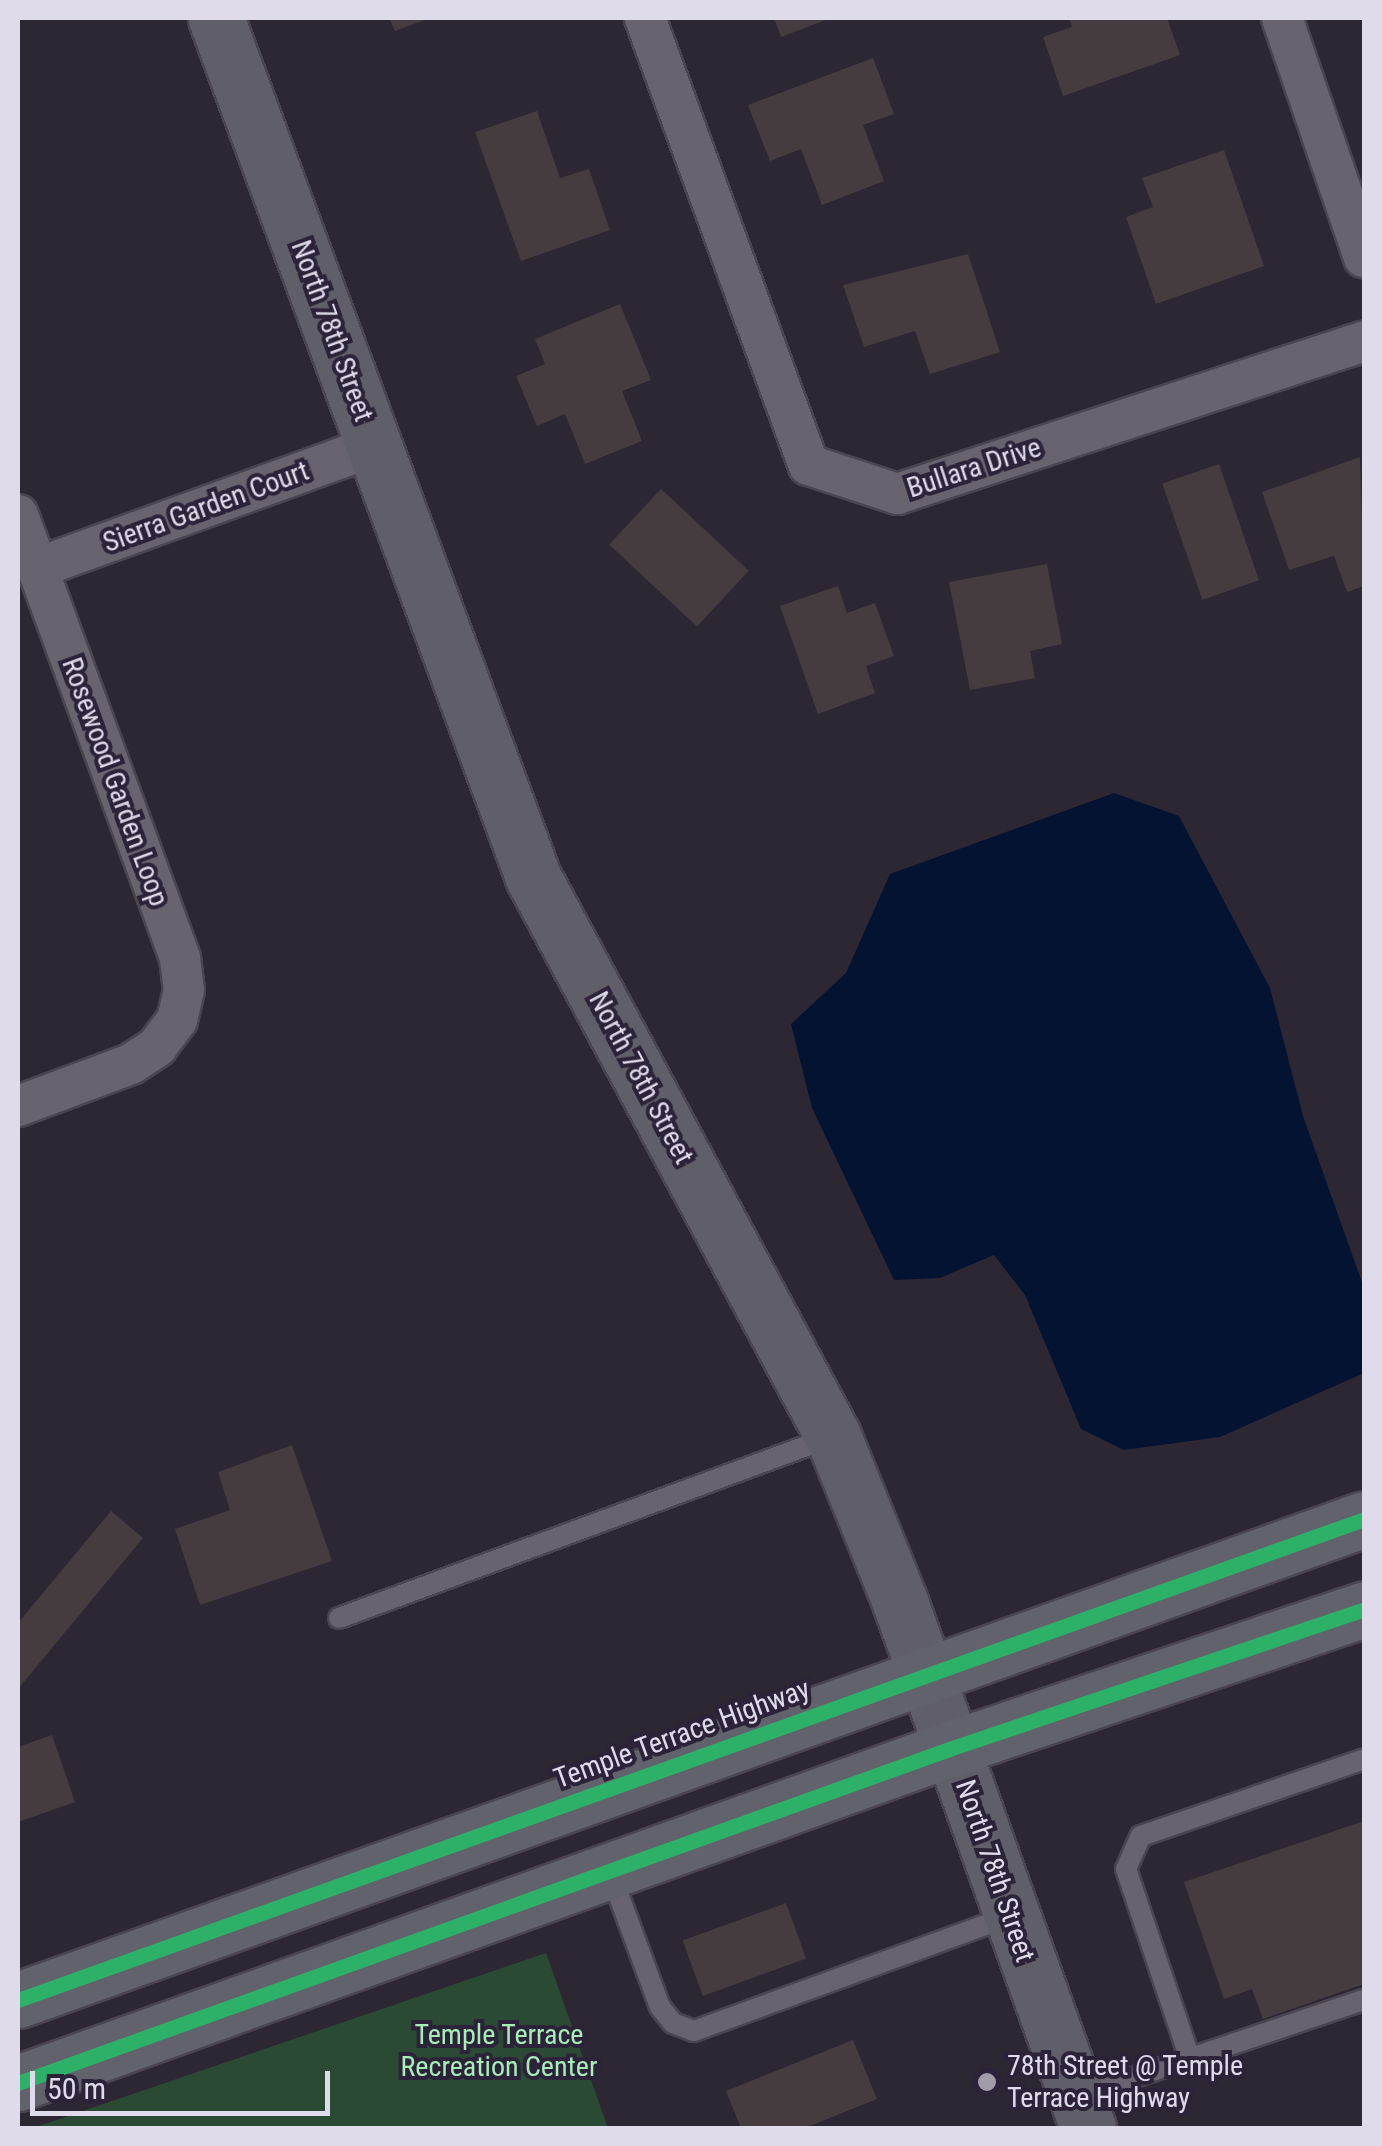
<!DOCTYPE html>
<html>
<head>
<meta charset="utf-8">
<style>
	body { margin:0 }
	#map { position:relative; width:1382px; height:2146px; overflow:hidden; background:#2d2734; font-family:"Roboto Condensed",sans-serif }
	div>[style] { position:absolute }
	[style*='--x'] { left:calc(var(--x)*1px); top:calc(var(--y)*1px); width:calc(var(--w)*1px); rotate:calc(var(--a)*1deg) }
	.green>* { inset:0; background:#2b4a34 }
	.water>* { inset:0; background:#051333 }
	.building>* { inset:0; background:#443c3f; transform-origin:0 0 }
	.roads { filter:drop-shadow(2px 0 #4a4550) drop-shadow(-2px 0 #4a4550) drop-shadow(0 2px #4a4550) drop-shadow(0 -2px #4a4550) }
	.lane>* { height:20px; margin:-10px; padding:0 10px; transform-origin:10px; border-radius:10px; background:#68636e }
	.street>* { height:40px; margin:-20px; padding:0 20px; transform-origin:20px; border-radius:20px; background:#68636e }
	.secondary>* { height:55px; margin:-27.5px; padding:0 27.5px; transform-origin:27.5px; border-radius:27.5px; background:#605f69 }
	.primary>* { height:55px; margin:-27.5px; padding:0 27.5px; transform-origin:27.5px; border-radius:27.5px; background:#61626b }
	.cycleway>* { height:15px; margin:-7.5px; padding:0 7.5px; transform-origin:7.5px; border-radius:7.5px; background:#2db169 }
	.dots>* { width:28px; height:28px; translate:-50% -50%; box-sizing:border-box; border:5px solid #2c2239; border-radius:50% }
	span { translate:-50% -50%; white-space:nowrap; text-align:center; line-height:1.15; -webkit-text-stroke:8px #2c2239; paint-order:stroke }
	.street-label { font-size:28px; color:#e0dbea }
	.park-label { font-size:28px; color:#a7edb6 }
	.poi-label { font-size:28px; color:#e0dbea }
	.left { translate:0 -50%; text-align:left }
	.frame { position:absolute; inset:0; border:20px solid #e0dbea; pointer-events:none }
	.scale { position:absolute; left:30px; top:2071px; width:300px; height:45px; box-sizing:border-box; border:5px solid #e0dbea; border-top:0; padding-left:12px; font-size:30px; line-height:35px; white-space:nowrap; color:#e0dbea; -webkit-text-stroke:8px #2c2239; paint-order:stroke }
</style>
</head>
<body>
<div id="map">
	<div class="green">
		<div style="clip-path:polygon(546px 1953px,608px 2128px,33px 2128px)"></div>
	</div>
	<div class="water">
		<div style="clip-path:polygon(1114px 793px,1179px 816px,1270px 988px,1303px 1116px,1364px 1288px,1364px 1373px,1220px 1437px,1124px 1450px,1081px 1429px,1025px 1295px,994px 1255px,940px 1278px,894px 1280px,812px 1108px,791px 1024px,846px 973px,890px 874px)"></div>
	</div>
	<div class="building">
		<div style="clip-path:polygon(389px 18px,430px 18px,395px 31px)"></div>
		<div style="clip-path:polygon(774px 18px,831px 18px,781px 37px)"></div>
		<div style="clip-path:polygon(1069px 18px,1167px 18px,1180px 55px,1063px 96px,1043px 37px,1072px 27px)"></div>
		<div style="clip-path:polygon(873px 58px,894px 114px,863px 125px,884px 181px,822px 205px,801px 149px,770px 161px,748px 105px)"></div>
		<div style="clip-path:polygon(537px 111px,560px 178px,589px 169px,610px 230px,521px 261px,475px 132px)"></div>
		<div style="clip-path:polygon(1224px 150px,1264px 266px,1156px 304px,1126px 217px,1153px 207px,1142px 178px)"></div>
		<div style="clip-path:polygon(968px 254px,1000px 352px,930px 374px,915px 331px,864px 347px,843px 285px)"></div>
		<div style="clip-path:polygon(620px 304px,651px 380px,622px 391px,642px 441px,585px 464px,565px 414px,537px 426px,516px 376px,545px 364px,535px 339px)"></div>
		<div style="clip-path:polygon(1360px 457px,1364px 586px,1347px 592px,1334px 556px,1289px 570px,1262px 492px)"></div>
		<div style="left:1219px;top:464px;width:123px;height:60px;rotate:71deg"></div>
		<div style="left:661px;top:489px;width:120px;height:76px;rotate:43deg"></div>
		<div style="clip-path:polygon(1047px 564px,1062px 644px,1030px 651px,1035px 678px,970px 690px,949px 582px)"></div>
		<div style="clip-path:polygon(838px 586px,847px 613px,875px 603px,894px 656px,866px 666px,875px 693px,818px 714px,780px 606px)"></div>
		<div style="clip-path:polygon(292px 1445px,332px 1561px,200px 1605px,175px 1529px,230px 1510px,218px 1472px)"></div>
		<div style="clip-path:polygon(111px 1511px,143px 1538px,18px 1689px,18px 1623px)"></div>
		<div style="clip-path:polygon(52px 1735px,75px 1802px,18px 1822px,18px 1747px)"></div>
		<div style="clip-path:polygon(1364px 1821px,1364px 1984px,1263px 2019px,1252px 1989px,1224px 1999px,1184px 1882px)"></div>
		<div style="left:786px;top:1903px;width:59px;height:110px;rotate:70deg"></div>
		<div style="clip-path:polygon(853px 2040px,877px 2099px,805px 2128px,741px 2128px,726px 2091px)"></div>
	</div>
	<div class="roads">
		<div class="lane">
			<div style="--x:339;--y:1618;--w:524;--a:-20.2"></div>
			<div style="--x:610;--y:1872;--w:144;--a:69.7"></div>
			<div style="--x:660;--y:2007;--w:21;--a:51"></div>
			<div style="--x:673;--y:2023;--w:22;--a:21"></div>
			<div style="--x:694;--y:2031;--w:334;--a:-20"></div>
			<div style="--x:1190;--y:2059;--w:200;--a:-108.6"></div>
			<div style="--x:1126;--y:1869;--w:36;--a:-66"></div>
			<div style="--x:1141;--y:1836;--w:236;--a:-19"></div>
			<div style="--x:1078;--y:2096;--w:302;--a:-18.6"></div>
		</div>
		<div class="street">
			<div style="--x:645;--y:18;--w:476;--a:69.9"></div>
			<div style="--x:809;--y:465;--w:93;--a:18.2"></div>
			<div style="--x:897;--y:494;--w:491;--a:-18.1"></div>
			<div style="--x:1282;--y:18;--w:253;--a:71.1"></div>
			<div style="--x:18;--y:515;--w:472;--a:69.9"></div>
			<div style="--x:180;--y:958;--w:32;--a:83"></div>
			<div style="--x:184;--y:990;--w:31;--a:103"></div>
			<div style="--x:177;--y:1020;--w:34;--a:127"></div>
			<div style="--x:157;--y:1047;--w:31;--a:147"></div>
			<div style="--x:131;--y:1064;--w:121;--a:159.6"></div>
			<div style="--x:37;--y:568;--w:358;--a:-19.9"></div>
		</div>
		<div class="secondary">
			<div style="--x:216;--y:18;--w:916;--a:69.74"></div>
			<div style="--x:533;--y:877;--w:634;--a:61.78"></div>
			<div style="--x:833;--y:1436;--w:179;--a:68"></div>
			<div style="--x:900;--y:1602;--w:559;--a:70.33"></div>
		</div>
		<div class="primary">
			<div style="--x:18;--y:2000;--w:1429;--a:-19.66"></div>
			<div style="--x:18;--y:2083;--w:992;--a:-19.73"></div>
			<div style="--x:952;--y:1748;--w:435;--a:-18.6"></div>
		</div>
	</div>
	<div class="cycleway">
		<div style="--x:18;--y:2000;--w:1429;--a:-19.66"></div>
		<div style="--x:18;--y:2083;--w:992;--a:-19.73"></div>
		<div style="--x:952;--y:1748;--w:435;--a:-18.6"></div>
	</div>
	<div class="dots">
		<div style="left:987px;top:2082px;background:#a19caa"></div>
	</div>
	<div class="street-label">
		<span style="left:332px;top:331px;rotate:70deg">North 78th Street</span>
		<span style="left:974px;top:468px;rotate:-18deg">Bullara Drive</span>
		<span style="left:206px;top:507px;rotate:-20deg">Sierra Garden Court</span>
		<span style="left:115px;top:782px;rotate:70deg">Rosewood Garden Loop</span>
		<span style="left:641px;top:1078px;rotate:62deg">North 78th Street</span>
		<span style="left:682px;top:1734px;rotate:-20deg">Temple Terrace Highway</span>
		<span style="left:995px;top:1871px;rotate:71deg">North 78th Street</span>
	</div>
	<div class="park-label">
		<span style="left:499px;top:2051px">Temple Terrace<br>Recreation Center</span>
	</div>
	<div class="poi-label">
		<span class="left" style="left:1007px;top:2082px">78th Street @ Temple<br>Terrace Highway</span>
	</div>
	<div class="frame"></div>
	<div class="scale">50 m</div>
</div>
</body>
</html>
